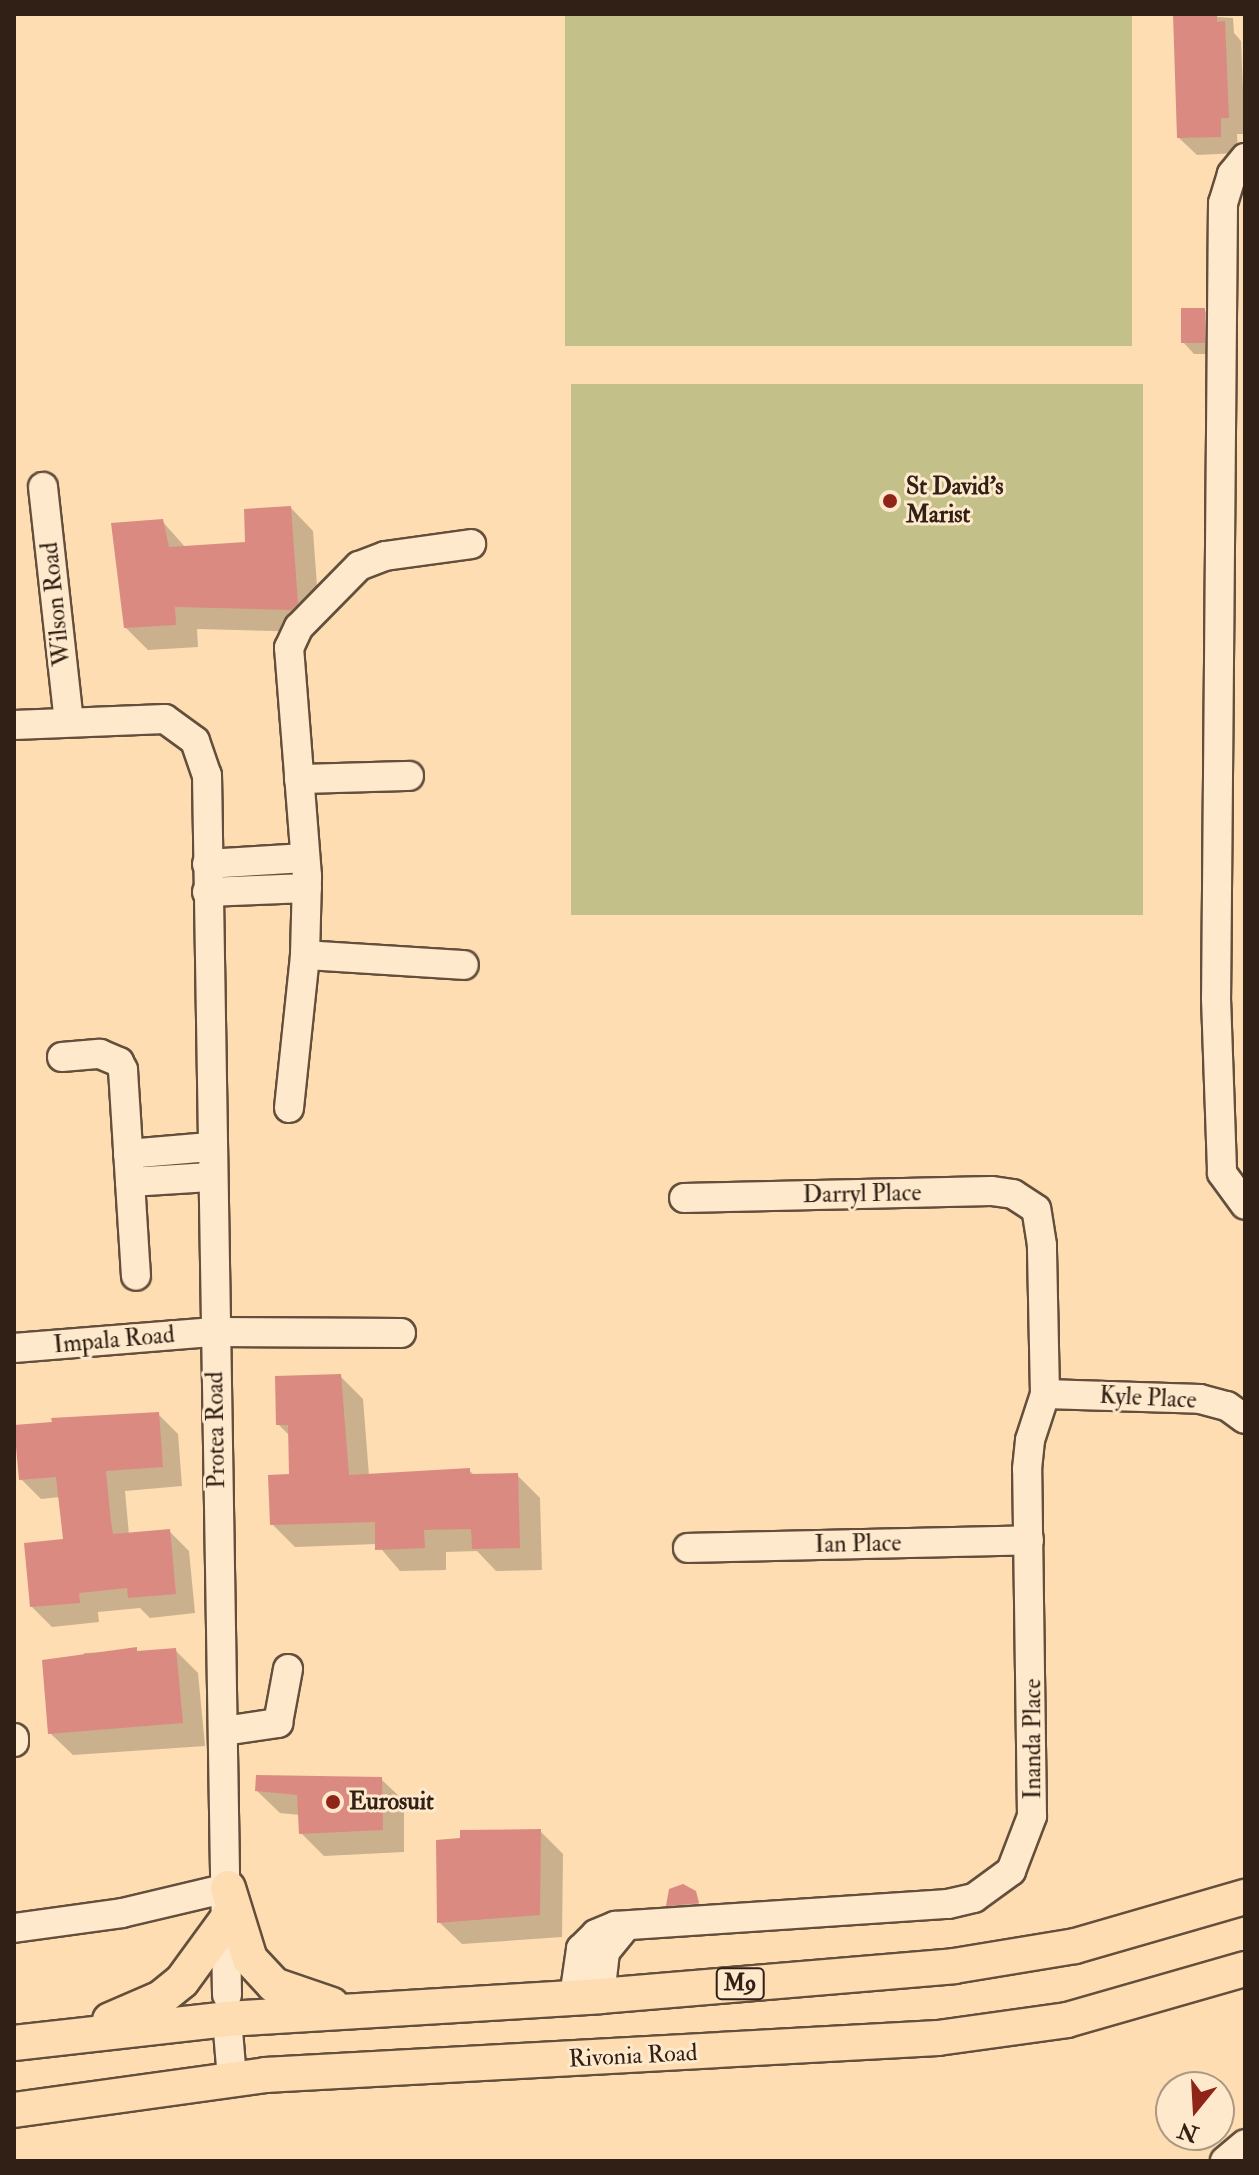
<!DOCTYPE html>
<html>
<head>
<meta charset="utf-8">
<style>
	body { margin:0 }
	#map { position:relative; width:1259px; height:2175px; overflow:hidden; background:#fdddb1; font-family:"IM FELL Double Pica",serif }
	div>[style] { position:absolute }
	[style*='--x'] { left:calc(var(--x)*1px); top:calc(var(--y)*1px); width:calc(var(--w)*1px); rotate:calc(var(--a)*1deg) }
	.green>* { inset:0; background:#c3c089; transform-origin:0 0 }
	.shadow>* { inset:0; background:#0003 }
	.building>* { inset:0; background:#db8a81; transform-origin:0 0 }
	.roads { filter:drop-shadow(2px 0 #634f3c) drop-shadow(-2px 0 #634f3c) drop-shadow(0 2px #634f3c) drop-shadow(0 -2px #634f3c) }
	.minor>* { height:28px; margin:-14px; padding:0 14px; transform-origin:14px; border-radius:14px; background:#fee9cc }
	.major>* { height:34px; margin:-17px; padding:0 17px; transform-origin:17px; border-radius:17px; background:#fdddb1 }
	.dots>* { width:22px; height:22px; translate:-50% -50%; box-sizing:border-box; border:4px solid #fee9cc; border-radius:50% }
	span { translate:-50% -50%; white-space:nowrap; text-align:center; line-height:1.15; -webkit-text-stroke:6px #fee9cc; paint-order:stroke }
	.shield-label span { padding:2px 6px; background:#fee9cc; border:2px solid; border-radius:6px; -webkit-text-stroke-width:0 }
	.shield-label { font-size:22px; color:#302015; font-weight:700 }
	.poi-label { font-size:24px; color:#302015; font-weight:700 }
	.left { translate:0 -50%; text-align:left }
	.street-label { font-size:24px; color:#302015 }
	.frame { position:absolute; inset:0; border:16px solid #302015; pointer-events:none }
	.north { position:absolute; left:1155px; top:2071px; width:80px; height:80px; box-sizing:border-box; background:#fee9cc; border:2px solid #ac9983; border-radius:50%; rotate:198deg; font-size:22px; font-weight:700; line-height:32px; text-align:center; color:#302015 }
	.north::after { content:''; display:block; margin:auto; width:28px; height:36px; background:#8f2418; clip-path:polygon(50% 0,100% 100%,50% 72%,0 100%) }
</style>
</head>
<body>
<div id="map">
	<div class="green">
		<div style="left:565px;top:14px;width:567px;height:332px"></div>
		<div style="left:1143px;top:384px;width:531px;height:572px;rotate:90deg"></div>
	</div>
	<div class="shadow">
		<div style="clip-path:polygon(1175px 14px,1233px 18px,1234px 33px,1241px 41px,1245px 134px,1237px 134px,1238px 153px,1197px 155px,1179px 138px)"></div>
		<div style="clip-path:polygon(1204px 310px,1216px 321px,1215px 354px,1194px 354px,1183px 342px)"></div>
		<div style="clip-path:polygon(291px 508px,313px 531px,320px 627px,314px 632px,197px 629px,198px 647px,148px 650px,125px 627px,162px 521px,186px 548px,247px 544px)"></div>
		<div style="clip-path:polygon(340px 1376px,363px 1399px,369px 1476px,469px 1470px,475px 1476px,517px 1475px,540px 1498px,542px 1570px,496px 1571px,477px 1551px,446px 1552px,446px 1570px,400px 1571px,377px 1544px,295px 1547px,272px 1524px,291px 1476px,290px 1436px,278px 1424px)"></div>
		<div style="clip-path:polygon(158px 1414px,178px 1434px,182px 1486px,125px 1491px,129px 1535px,169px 1531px,189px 1551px,195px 1613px,150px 1618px,140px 1608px,98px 1612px,99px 1622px,52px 1627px,32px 1607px,65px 1541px,60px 1497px,41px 1499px,21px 1479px)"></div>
		<div style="clip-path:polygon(175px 1650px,198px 1673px,205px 1746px,73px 1755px,50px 1733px,84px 1653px)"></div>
		<div style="clip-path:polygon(381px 1779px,404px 1801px,404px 1852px,324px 1856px,301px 1833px,300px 1815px,280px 1813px,257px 1791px)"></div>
		<div style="clip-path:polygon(540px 1831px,563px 1854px,562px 1937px,462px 1944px,439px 1922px)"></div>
		<div style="clip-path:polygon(693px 1897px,707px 1913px,678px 1914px,667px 1903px)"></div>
	</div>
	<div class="building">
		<div style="clip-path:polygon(1173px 14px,1217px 14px,1217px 22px,1225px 21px,1229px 118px,1221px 118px,1221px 137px,1177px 138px)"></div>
		<div style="left:1181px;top:308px;width:24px;height:35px"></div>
		<div style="clip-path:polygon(291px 506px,298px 604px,291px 610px,175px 607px,176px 625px,124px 628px,111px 523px,163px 519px,169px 547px,245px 542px,244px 509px)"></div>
		<div style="clip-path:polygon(341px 1374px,349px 1475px,470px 1468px,470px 1474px,518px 1473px,520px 1548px,472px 1549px,471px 1529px,424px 1530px,425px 1548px,375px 1550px,375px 1522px,270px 1525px,268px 1475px,289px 1474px,288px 1425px,276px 1425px,275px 1376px)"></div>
		<div style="clip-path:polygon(159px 1412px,163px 1467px,106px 1471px,111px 1522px,113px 1534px,170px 1529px,176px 1594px,128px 1598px,127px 1588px,79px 1593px,80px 1603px,30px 1607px,24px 1543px,63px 1539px,56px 1477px,19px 1480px,14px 1425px,52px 1422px,51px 1418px)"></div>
		<div style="clip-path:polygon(137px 1647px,137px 1651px,176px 1648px,183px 1723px,48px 1734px,42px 1660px)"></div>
		<div style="clip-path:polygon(256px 1775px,382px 1777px,383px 1830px,299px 1834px,297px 1795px,255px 1791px)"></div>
		<div style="clip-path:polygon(541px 1829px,540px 1915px,437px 1923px,436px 1840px,460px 1838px,460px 1830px)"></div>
		<div style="clip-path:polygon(683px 1884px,696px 1891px,699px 1903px,666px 1906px,669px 1889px)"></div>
	</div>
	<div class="roads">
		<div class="minor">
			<div style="--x:1245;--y:158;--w:21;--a:129"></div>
			<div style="--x:1232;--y:174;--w:30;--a:107"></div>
			<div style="--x:1223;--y:203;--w:795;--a:90.5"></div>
			<div style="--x:1216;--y:998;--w:175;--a:88"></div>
			<div style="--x:1222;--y:1173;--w:39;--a:54"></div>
			<div style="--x:43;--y:487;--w:235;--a:83.7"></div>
			<div style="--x:14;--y:725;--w:151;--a:-2.3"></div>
			<div style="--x:165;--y:719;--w:37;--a:36"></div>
			<div style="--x:195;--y:741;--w:36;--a:71"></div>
			<div style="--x:207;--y:775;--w:1220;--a:89.06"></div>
			<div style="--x:299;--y:779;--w:110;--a:-1.6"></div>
			<div style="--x:207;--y:864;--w:98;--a:-3.5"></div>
			<div style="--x:207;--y:892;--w:100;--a:-2.3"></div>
			<div style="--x:305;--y:955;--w:159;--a:3.6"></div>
			<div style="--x:62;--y:1057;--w:38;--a:-5"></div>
			<div style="--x:100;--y:1054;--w:21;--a:23"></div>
			<div style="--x:119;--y:1062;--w:9;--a:63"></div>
			<div style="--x:123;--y:1070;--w:206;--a:86.4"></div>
			<div style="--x:289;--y:1108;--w:154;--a:-84"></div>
			<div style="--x:305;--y:955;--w:79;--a:-88.5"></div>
			<div style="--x:307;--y:876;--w:229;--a:-94.5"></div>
			<div style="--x:289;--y:648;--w:23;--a:-65"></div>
			<div style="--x:299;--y:627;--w:86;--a:-45.5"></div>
			<div style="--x:359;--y:566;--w:28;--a:-21"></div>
			<div style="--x:385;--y:556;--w:87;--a:-7.9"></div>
			<div style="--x:128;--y:1154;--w:82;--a:-4.9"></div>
			<div style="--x:130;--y:1182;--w:80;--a:-3.6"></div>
			<div style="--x:14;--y:1348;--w:201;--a:-4.6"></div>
			<div style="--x:214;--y:1332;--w:187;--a:0.3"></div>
			<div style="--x:1045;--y:1394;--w:155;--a:1.8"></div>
			<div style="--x:1200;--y:1399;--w:28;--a:15"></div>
			<div style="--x:1227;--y:1406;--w:22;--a:36"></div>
			<div style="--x:688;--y:1548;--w:341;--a:-1.3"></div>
			<div style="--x:224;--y:1731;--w:55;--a:-8.4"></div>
			<div style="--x:278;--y:1723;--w:55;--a:-79.5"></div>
			<div style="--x:14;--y:1738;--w:4;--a:90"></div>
			<div style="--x:14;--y:1928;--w:109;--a:-7.9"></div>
			<div style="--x:122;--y:1913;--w:109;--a:-13.3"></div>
			<div style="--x:600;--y:1996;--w:44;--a:-83.5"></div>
			<div style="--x:605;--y:1952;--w:33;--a:-51"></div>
			<div style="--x:574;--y:1997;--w:49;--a:-81.7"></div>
			<div style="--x:581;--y:1949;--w:21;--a:-45"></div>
			<div style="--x:596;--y:1934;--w:21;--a:-23"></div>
			<div style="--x:615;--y:1926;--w:334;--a:-3.8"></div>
			<div style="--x:948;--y:1904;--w:27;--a:-13"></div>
			<div style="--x:974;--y:1898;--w:46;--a:-36.1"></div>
			<div style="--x:1011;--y:1871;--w:59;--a:-69.1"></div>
			<div style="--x:1032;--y:1816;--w:347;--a:-90.8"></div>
			<div style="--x:1027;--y:1469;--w:29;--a:-84"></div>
			<div style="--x:1030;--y:1440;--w:48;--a:-71.9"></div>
			<div style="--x:1045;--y:1394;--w:149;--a:-91.2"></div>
			<div style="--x:1042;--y:1245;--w:36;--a:-99"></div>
			<div style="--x:1036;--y:1209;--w:27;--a:-147"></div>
			<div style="--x:1013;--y:1194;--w:22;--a:-172"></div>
			<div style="--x:991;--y:1191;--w:307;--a:178.7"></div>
			<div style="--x:227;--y:2019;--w:60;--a:85.2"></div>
			<div style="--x:1225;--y:2161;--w:26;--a:-40"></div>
		</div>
		<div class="major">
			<div style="--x:228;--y:1888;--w:74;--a:72.8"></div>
			<div style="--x:250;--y:1959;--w:35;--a:47"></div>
			<div style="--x:274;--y:1985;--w:61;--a:19"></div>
			<div style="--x:110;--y:2020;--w:56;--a:-23.3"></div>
			<div style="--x:161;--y:1998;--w:27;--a:-39"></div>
			<div style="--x:182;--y:1981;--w:78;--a:-53.9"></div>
			<div style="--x:14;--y:2043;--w:214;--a:-6.4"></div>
			<div style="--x:227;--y:2019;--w:374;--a:-3.5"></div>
			<div style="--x:600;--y:1996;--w:355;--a:-4.8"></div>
			<div style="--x:954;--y:1966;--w:123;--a:-9.4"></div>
			<div style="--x:1075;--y:1946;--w:177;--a:-16.1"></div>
			<div style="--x:14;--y:2110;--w:253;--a:-7.9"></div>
			<div style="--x:265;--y:2075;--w:674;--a:-3.15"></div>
			<div style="--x:938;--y:2038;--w:130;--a:-7.9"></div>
			<div style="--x:1067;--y:2020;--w:185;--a:-16"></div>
		</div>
	</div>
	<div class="dots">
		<div style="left:890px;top:501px;background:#8f2418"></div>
		<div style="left:333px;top:1802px;background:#8f2418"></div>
	</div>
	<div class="shield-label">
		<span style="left:740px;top:1984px">M9</span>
	</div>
	<div class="poi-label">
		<span class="left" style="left:906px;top:501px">St David's<br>Marist</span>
		<span class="left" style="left:349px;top:1802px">Eurosuit</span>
	</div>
	<div class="street-label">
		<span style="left:56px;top:604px;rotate:-96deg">Wilson Road</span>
		<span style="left:862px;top:1194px;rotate:-1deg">Darryl Place</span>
		<span style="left:114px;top:1340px;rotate:-5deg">Impala Road</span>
		<span style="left:1148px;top:1398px;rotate:3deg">Kyle Place</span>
		<span style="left:216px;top:1430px;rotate:-91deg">Protea Road</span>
		<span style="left:858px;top:1544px;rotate:-1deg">Ian Place</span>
		<span style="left:1033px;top:1739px;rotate:-90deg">Inanda Place</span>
		<span style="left:633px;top:2056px;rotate:-3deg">Rivonia Road</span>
	</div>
	<div class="frame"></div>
	<div class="north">N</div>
</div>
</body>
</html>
